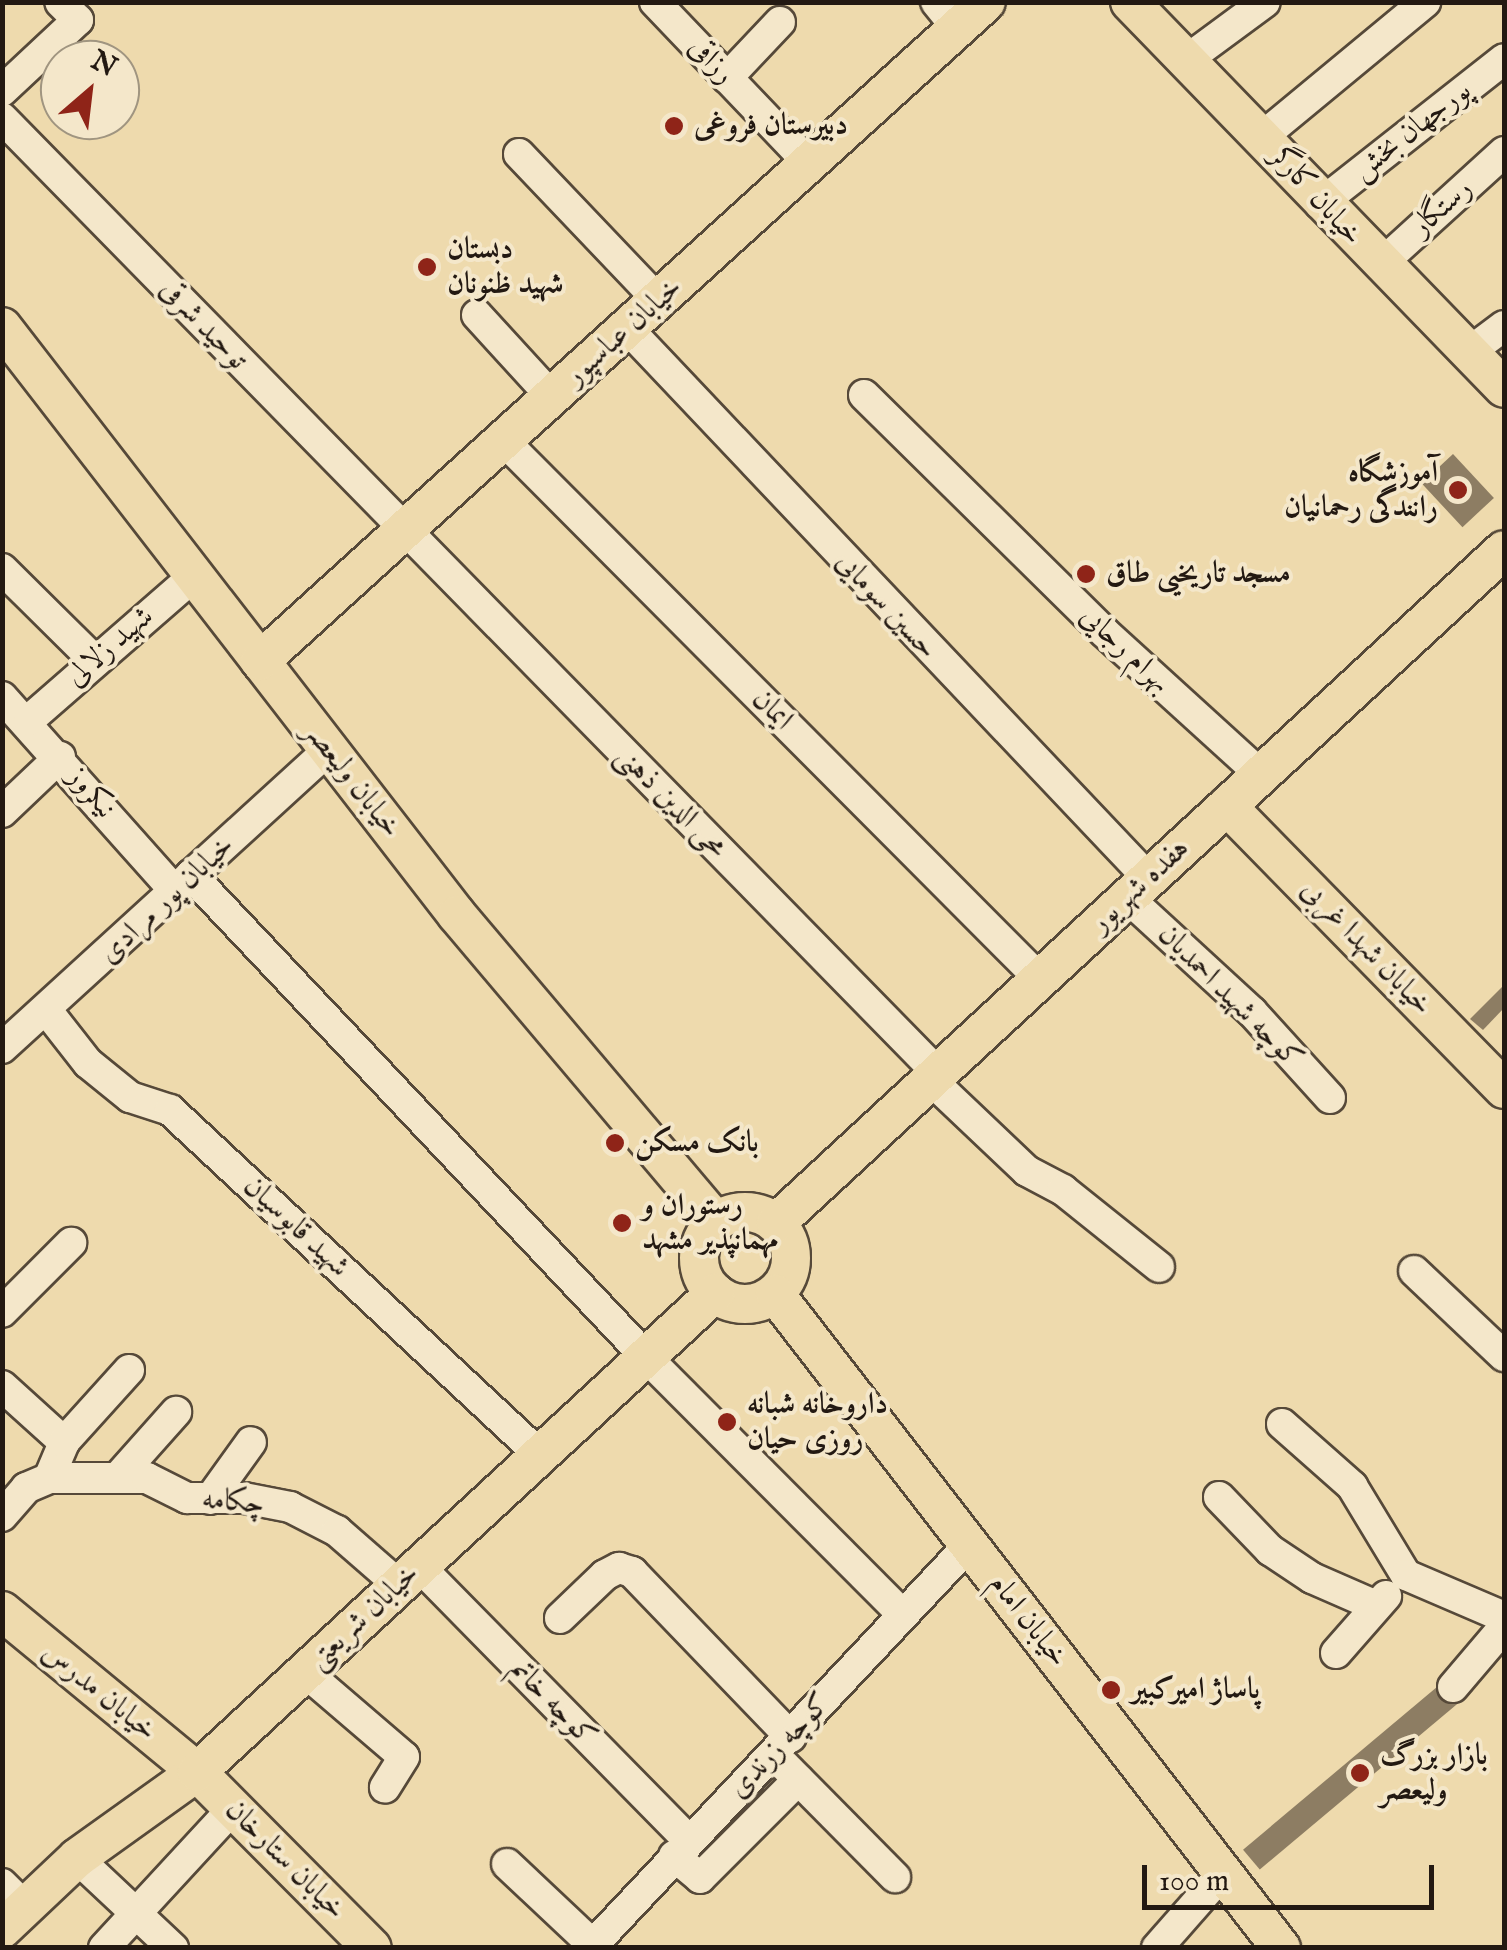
<!DOCTYPE html>
<html>
<head>
<meta charset="utf-8">
<style>
	body { margin:0 }
	#map { position:relative; width:1507px; height:1950px; overflow:hidden; background:#eedaad; font-family:"IM FELL English",Amiri,serif }
	div>[style] { position:absolute }
	[style*='--x'] { left:calc(var(--x)*1px); top:calc(var(--y)*1px); width:calc(var(--w)*1px); rotate:calc(var(--a)*1deg) }
	.building>* { inset:0; background:#8d7d63; transform-origin:0 0 }
	.roads { filter:drop-shadow(2px 0 #564939) drop-shadow(-2px 0 #564939) drop-shadow(0 2px #564939) drop-shadow(0 -2px #564939) }
	.minor>* { height:30px; margin:-15px; padding:0 15px; transform-origin:15px; border-radius:15px; background:#f4e7ca }
	.major>* { height:38px; margin:-19px; padding:0 19px; transform-origin:19px; border-radius:19px; background:#eedaad }
	.major>.ring { margin:-19px; padding:0; box-sizing:content-box; background:none; border:38px solid #eedaad; border-radius:50% }
	.dots>* { width:28px; height:28px; translate:-50% -50%; box-sizing:border-box; border:5px solid #f4e7ca; border-radius:50% }
	span { translate:-50% -50%; white-space:nowrap; text-align:center; line-height:1.15; -webkit-text-stroke:8px #f4e7ca; paint-order:stroke }
	.street-label { font-size:30px; color:#231912 }
	.poi-label { font-size:30px; color:#231912; font-weight:700 }
	.left { translate:0 -50%; text-align:left }
	.right { translate:-100% -50%; text-align:right }
	.frame { position:absolute; inset:0; border:5px solid #231912; pointer-events:none }
	.north { position:absolute; left:40px; top:40px; width:100px; height:100px; box-sizing:border-box; background:#f4e7ca; border:2px solid #a09580; border-radius:50%; rotate:28deg; font-size:28px; font-weight:700; line-height:40px; text-align:center; color:#231912 }
	.north::after { content:''; display:block; margin:auto; width:35px; height:45px; background:#8f2418; clip-path:polygon(50% 0,100% 100%,50% 72%,0 100%) }
	.scale { position:absolute; left:1142px; top:1865px; width:292px; height:45px; box-sizing:border-box; border:5px solid #231912; border-top:0; padding-left:12px; font-size:30px; line-height:35px; white-space:nowrap; color:#231912; -webkit-text-stroke:8px #f4e7ca; paint-order:stroke }
</style>
</head>
<body>
<div id="map">
	<div class="building">
		<div style="left:1453px;top:454px;width:60px;height:43px;rotate:47deg"></div>
		<div style="clip-path:polygon(1504px 985px,1504px 1008px,1483px 1030px,1470px 1019px)"></div>
		<div style="left:1456px;top:1671px;width:26px;height:278px;rotate:50deg"></div>
	</div>
	<div class="roads">
		<div class="minor">
			<div style="--x:655;--y:2;--w:221;--a:46.3"></div>
			<div style="--x:936;--y:2;--w:28;--a:51"></div>
			<div style="--x:1185;--y:61;--w:99;--a:-36.4"></div>
			<div style="--x:727;--y:78;--w:77;--a:-46.6"></div>
			<div style="--x:2;--y:91;--w:104;--a:-43.1"></div>
			<div style="--x:78;--y:20;--w:25;--a:-135"></div>
			<div style="--x:2;--y:118;--w:1337;--a:45.58"></div>
			<div style="--x:1262;--y:137;--w:212;--a:-39.6"></div>
			<div style="--x:519;--y:154;--w:203;--a:46.4"></div>
			<div style="--x:1320;--y:204;--w:234;--a:-38.2"></div>
			<div style="--x:1380;--y:265;--w:168;--a:-42.3"></div>
			<div style="--x:477;--y:315;--w:111;--a:47.6"></div>
			<div style="--x:628;--y:329;--w:758;--a:46.55"></div>
			<div style="--x:1468;--y:353;--w:45;--a:-36.9"></div>
			<div style="--x:864;--y:395;--w:337;--a:44.6"></div>
			<div style="--x:1104;--y:632;--w:212;--a:42.3"></div>
			<div style="--x:504;--y:441;--w:759;--a:45.11"></div>
			<div style="--x:2;--y:569;--w:128;--a:44.7"></div>
			<div style="--x:2;--y:697;--w:261;--a:48.3"></div>
			<div style="--x:29;--y:720;--w:219;--a:-41.1"></div>
			<div style="--x:2;--y:812;--w:80;--a:-43.5"></div>
			<div style="--x:191;--y:875;--w:663;--a:46.65"></div>
			<div style="--x:646;--y:1357;--w:363;--a:45.1"></div>
			<div style="--x:1128;--y:898;--w:168;--a:42.6"></div>
			<div style="--x:1252;--y:1012;--w:116;--a:47.8"></div>
			<div style="--x:48;--y:1012;--w:65;--a:51.9"></div>
			<div style="--x:88;--y:1063;--w:54;--a:39"></div>
			<div style="--x:130;--y:1097;--w:42;--a:18"></div>
			<div style="--x:170;--y:1110;--w:506;--a:43"></div>
			<div style="--x:2;--y:1048;--w:443;--a:-42.4"></div>
			<div style="--x:931;--y:1080;--w:132;--a:43.5"></div>
			<div style="--x:1027;--y:1171;--w:41;--a:27.8"></div>
			<div style="--x:1063;--y:1190;--w:123;--a:38.7"></div>
			<div style="--x:1414;--y:1271;--w:124;--a:43.4"></div>
			<div style="--x:2;--y:1312;--w:98;--a:-45"></div>
			<div style="--x:2;--y:1386;--w:84;--a:42.1"></div>
			<div style="--x:1282;--y:1424;--w:94;--a:41.5"></div>
			<div style="--x:1352;--y:1486;--w:104;--a:58.8"></div>
			<div style="--x:1406;--y:1575;--w:107;--a:23.2"></div>
			<div style="--x:119;--y:1476;--w:86;--a:-48.3"></div>
			<div style="--x:49;--y:1478;--w:39;--a:-67"></div>
			<div style="--x:64;--y:1442;--w:97;--a:-47.9"></div>
			<div style="--x:1219;--y:1497;--w:74;--a:46.1"></div>
			<div style="--x:1270;--y:1550;--w:50;--a:33.7"></div>
			<div style="--x:1312;--y:1578;--w:70;--a:23.6"></div>
			<div style="--x:210;--y:1499;--w:70;--a:-54.3"></div>
			<div style="--x:2;--y:1516;--w:37;--a:-49"></div>
			<div style="--x:26;--y:1488;--w:25;--a:-23"></div>
			<div style="--x:49;--y:1478;--w:98;--a:0"></div>
			<div style="--x:147;--y:1478;--w:45;--a:26.6"></div>
			<div style="--x:187;--y:1498;--w:57;--a:0"></div>
			<div style="--x:244;--y:1498;--w:47;--a:11.1"></div>
			<div style="--x:290;--y:1507;--w:53;--a:27.1"></div>
			<div style="--x:337;--y:1531;--w:82;--a:41.1"></div>
			<div style="--x:419;--y:1566;--w:384;--a:45.5"></div>
			<div style="--x:560;--y:1618;--w:62;--a:-43.7"></div>
			<div style="--x:605;--y:1575;--w:16;--a:-27"></div>
			<div style="--x:619;--y:1568;--w:14;--a:17"></div>
			<div style="--x:632;--y:1572;--w:229;--a:46.1"></div>
			<div style="--x:1336;--y:1653;--w:76;--a:-48.7"></div>
			<div style="--x:305;--y:1672;--w:130;--a:40.6"></div>
			<div style="--x:404;--y:1757;--w:36;--a:122"></div>
			<div style="--x:1453;--y:1687;--w:79;--a:-49.6"></div>
			<div style="--x:784;--y:1765;--w:158;--a:45.3"></div>
			<div style="--x:674;--y:1856;--w:34;--a:40"></div>
			<div style="--x:700;--y:1878;--w:139;--a:-45"></div>
			<div style="--x:77;--y:1858;--w:132;--a:43.2"></div>
			<div style="--x:507;--y:1864;--w:122;--a:43.3"></div>
			<div style="--x:2;--y:1884;--w:33;--a:45"></div>
			<div style="--x:104;--y:1948;--w:190;--a:-47.3"></div>
			<div style="--x:590;--y:1948;--w:553;--a:-46.76"></div>
			<div style="--x:1157;--y:1948;--w:100;--a:-48.7"></div>
		</div>
		<div class="major">
			<div style="--x:1130;--y:2;--w:537;--a:45.9"></div>
			<div style="--x:2;--y:327;--w:743;--a:52.27"></div>
			<div style="--x:457;--y:915;--w:402;--a:49.8"></div>
			<div style="--x:260;--y:661;--w:980;--a:-42.23"></div>
			<div style="--x:1227;--y:806;--w:396;--a:45.6"></div>
			<div class="ring" style="left:699px;top:1212px;width:54px;height:54px"></div>
			<div style="--x:776;--y:1223;--w:991;--a:-42.75"></div>
			<div style="--x:775;--y:1294;--w:827;--a:52.27"></div>
			<div style="--x:2;--y:1611;--w:253;--a:39.5"></div>
			<div style="--x:197;--y:1772;--w:248;--a:45.2"></div>
			<div style="--x:2;--y:1929;--w:103;--a:-43.4"></div>
			<div style="--x:77;--y:1858;--w:148;--a:-35.6"></div>
			<div style="--x:197;--y:1772;--w:706;--a:-42.76"></div>
		</div>
	</div>
	<div class="dots">
		<div style="left:674px;top:126px;background:#8f2418"></div>
		<div style="left:427px;top:267px;background:#8f2418"></div>
		<div style="left:1458px;top:490px;background:#8f2418"></div>
		<div style="left:1086px;top:574px;background:#8f2418"></div>
		<div style="left:615px;top:1143px;background:#8f2418"></div>
		<div style="left:622px;top:1223px;background:#8f2418"></div>
		<div style="left:727px;top:1422px;background:#8f2418"></div>
		<div style="left:1111px;top:1690px;background:#8f2418"></div>
		<div style="left:1360px;top:1773px;background:#8f2418"></div>
	</div>
	<div class="street-label">
		<span style="left:711px;top:61px;rotate:46deg">رزاقی</span>
		<span style="left:1412px;top:131px;rotate:-38deg">پورجهان بخش</span>
		<span style="left:1316px;top:196px;rotate:48deg">خیابان کارگر</span>
		<span style="left:1442px;top:208px;rotate:-42deg">رستگار</span>
		<span style="left:203px;top:325px;rotate:46deg">توحید شرقی</span>
		<span style="left:624px;top:332px;rotate:-42deg">خیابان عباسپور</span>
		<span style="left:886px;top:606px;rotate:47deg">حسین سومایی</span>
		<span style="left:110px;top:647px;rotate:-41deg">شهید زلالی</span>
		<span style="left:1125px;top:650px;rotate:43deg">بهرام رجایی</span>
		<span style="left:772px;top:710px;rotate:45deg">ایمان</span>
		<span style="left:352px;top:780px;rotate:52deg">خیابان ولیعصر</span>
		<span style="left:91px;top:793px;rotate:49deg">نیکروز</span>
		<span style="left:671px;top:802px;rotate:45deg">محی الدین ذهنی</span>
		<span style="left:1140px;top:886px;rotate:-43deg">هفده شهریور</span>
		<span style="left:167px;top:900px;rotate:-43deg">خیابان پور مرادی</span>
		<span style="left:1366px;top:948px;rotate:46deg">خیابان شهدا غربی</span>
		<span style="left:1230px;top:997px;rotate:45deg">کوچه شهید احمدیان</span>
		<span style="left:296px;top:1227px;rotate:43deg">شهید قابوسیان</span>
		<span style="left:233px;top:1502px;rotate:4deg">چکامه</span>
		<span style="left:364px;top:1617px;rotate:-43deg">خیابان شریعتی</span>
		<span style="left:1028px;top:1621px;rotate:52deg">خیابان امام</span>
		<span style="left:99px;top:1692px;rotate:39deg">خیابان مدرس</span>
		<span style="left:553px;top:1703px;rotate:46deg">کوچه خاتم</span>
		<span style="left:780px;top:1746px;rotate:-46deg">کوچه زرندی</span>
		<span style="left:285px;top:1860px;rotate:45deg">خیابان ستارخان</span>
	</div>
	<div class="poi-label">
		<span class="left" style="left:694px;top:126px">دبیرستان فروغی</span>
		<span class="left" style="left:447px;top:267px">دبستان<br>شهید ظنونان</span>
		<span class="right" style="left:1438px;top:490px">آموزشگاه<br>رانندگی رحمانیان</span>
		<span class="left" style="left:1106px;top:574px">مسجد تاریخیی طاق</span>
		<span class="left" style="left:635px;top:1143px">بانک مسکن</span>
		<span class="left" style="left:642px;top:1223px">رستوران و<br>مهمانپذیر مشهد</span>
		<span class="left" style="left:747px;top:1422px">داروخانه شبانه<br>روزی حیان</span>
		<span class="left" style="left:1131px;top:1690px">پاساژ امیرکبیر</span>
		<span class="left" style="left:1380px;top:1773px">بازار بزرگ<br>ولیعصر</span>
	</div>
	<div class="frame"></div>
	<div class="north">N</div>
	<div class="scale">100 m</div>
</div>
</body>
</html>
